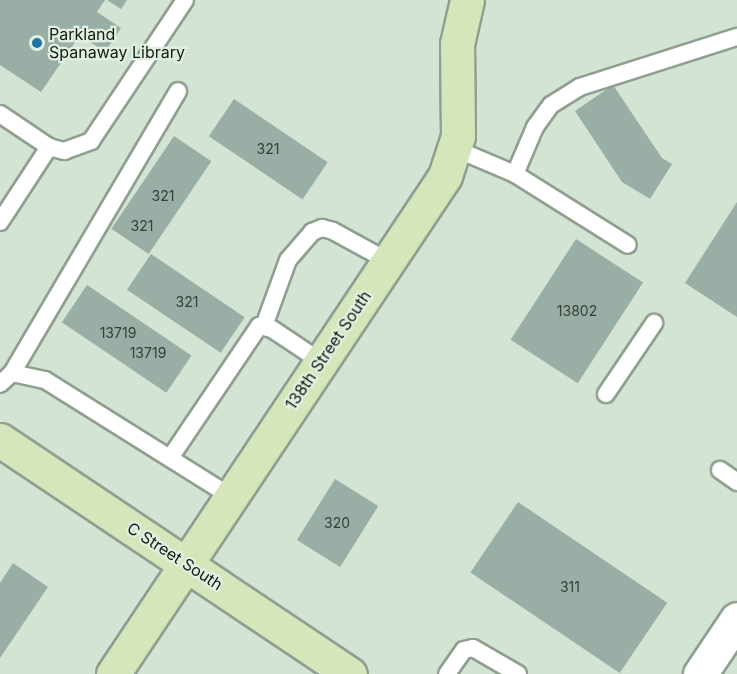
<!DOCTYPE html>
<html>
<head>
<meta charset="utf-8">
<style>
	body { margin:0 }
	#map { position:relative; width:737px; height:674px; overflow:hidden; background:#d3e4d4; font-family:Inter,sans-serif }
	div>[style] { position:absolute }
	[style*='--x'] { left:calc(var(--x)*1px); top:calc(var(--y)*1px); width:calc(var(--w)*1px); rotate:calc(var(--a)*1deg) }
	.building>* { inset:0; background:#99afa5; transform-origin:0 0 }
	.roads { filter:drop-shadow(2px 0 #8f9f90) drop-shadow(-2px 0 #8f9f90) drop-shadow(0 2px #8f9f90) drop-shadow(0 -2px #8f9f90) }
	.lane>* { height:16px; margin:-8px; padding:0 8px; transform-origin:8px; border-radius:8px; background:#fff }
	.street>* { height:33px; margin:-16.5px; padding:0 16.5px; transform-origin:16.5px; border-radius:16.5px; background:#fff }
	.secondary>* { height:33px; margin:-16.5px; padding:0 16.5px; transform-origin:16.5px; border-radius:16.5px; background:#d5e6ba }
	.dots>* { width:16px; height:16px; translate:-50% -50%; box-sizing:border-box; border:3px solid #e0f1e1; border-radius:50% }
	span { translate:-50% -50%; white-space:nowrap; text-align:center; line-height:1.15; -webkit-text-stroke:4.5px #e0f1e1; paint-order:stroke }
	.number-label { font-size:14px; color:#353f38 }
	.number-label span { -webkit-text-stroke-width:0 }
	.poi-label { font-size:16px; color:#141a14 }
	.left { translate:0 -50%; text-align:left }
	.street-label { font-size:16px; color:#141a14 }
</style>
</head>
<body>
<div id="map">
	<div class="building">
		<div style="clip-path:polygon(0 0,105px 0,97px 12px,121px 28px,105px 52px,80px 35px,41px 92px,0 65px)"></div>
		<div style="clip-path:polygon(107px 0,127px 0,121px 9px)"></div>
		<div style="clip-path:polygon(613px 85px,662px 158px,672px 164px,650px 199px,622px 182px,575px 111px)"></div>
		<div style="left:234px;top:99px;width:113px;height:45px;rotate:34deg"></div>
		<div style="left:174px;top:136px;width:45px;height:112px;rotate:34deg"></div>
		<div style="clip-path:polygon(737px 202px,737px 317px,685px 283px)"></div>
		<div style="left:576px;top:239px;width:80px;height:120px;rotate:33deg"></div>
		<div style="left:151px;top:254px;width:113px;height:43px;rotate:34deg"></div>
		<div style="left:87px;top:285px;width:126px;height:45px;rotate:34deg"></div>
		<div style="left:335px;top:479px;width:51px;height:72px;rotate:32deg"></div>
		<div style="left:518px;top:502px;width:180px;height:85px;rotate:34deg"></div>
		<div style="clip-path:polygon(13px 563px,48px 587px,0 658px,0 583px)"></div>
	</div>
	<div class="roads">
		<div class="lane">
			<div style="--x:0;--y:114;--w:59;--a:34"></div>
			<div style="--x:49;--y:147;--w:16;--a:15"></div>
			<div style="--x:64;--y:151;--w:29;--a:-20"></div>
			<div style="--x:91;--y:141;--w:169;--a:-56.3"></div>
			<div style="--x:456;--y:149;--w:64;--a:23"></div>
			<div style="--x:515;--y:174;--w:133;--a:32.1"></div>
			<div style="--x:515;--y:174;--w:51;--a:-66.9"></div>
			<div style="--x:535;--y:127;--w:27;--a:-54"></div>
			<div style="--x:551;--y:105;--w:34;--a:-32"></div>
			<div style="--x:580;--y:87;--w:165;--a:-17.7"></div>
			<div style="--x:0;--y:222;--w:90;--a:-56.8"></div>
			<div style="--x:264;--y:326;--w:70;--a:-70"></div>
			<div style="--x:288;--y:260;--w:37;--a:-49"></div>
			<div style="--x:312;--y:232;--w:11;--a:-22"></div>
			<div style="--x:322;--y:228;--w:11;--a:15"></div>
			<div style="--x:333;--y:231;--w:63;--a:28.6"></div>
			<div style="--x:12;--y:373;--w:34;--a:12"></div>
			<div style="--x:45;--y:380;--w:218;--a:32.1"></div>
			<div style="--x:0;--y:384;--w:16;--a:-43"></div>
			<div style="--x:12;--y:373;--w:327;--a:-59.5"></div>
			<div style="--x:606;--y:394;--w:86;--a:-55.9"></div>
			<div style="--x:170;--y:458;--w:159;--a:-56"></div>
			<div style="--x:259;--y:326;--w:13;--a:13"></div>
			<div style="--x:272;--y:329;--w:58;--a:33.7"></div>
			<div style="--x:720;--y:470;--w:21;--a:35"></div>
			<div style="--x:447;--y:674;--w:29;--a:-55"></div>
			<div style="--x:464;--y:650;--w:9;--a:-13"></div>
			<div style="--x:473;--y:648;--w:52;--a:30"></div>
		</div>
		<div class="street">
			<div style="--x:700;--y:674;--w:66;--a:-56.1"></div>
		</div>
		<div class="secondary">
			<div style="--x:0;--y:440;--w:421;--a:33.8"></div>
			<div style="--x:113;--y:674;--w:599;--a:-56.31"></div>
			<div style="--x:445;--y:176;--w:42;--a:-72"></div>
			<div style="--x:458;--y:136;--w:92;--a:-90.6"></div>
			<div style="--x:457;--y:44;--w:45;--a:-77.2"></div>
		</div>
	</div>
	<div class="dots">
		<div style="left:37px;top:43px;background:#1f76a5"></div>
	</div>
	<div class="number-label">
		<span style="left:268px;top:149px">321</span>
		<span style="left:163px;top:196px">321</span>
		<span style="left:142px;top:226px">321</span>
		<span style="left:187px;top:302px">321</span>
		<span style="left:577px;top:311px">13802</span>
		<span style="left:118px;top:333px">13719</span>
		<span style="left:148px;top:353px">13719</span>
		<span style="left:337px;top:523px">320</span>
		<span style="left:570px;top:587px">311</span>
	</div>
	<div class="poi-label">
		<span class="left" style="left:49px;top:43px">Parkland<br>Spanaway Library</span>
	</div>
	<div class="street-label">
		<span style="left:328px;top:350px;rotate:-56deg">138th Street South</span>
		<span style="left:175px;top:556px;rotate:33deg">C Street South</span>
	</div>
</div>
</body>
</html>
